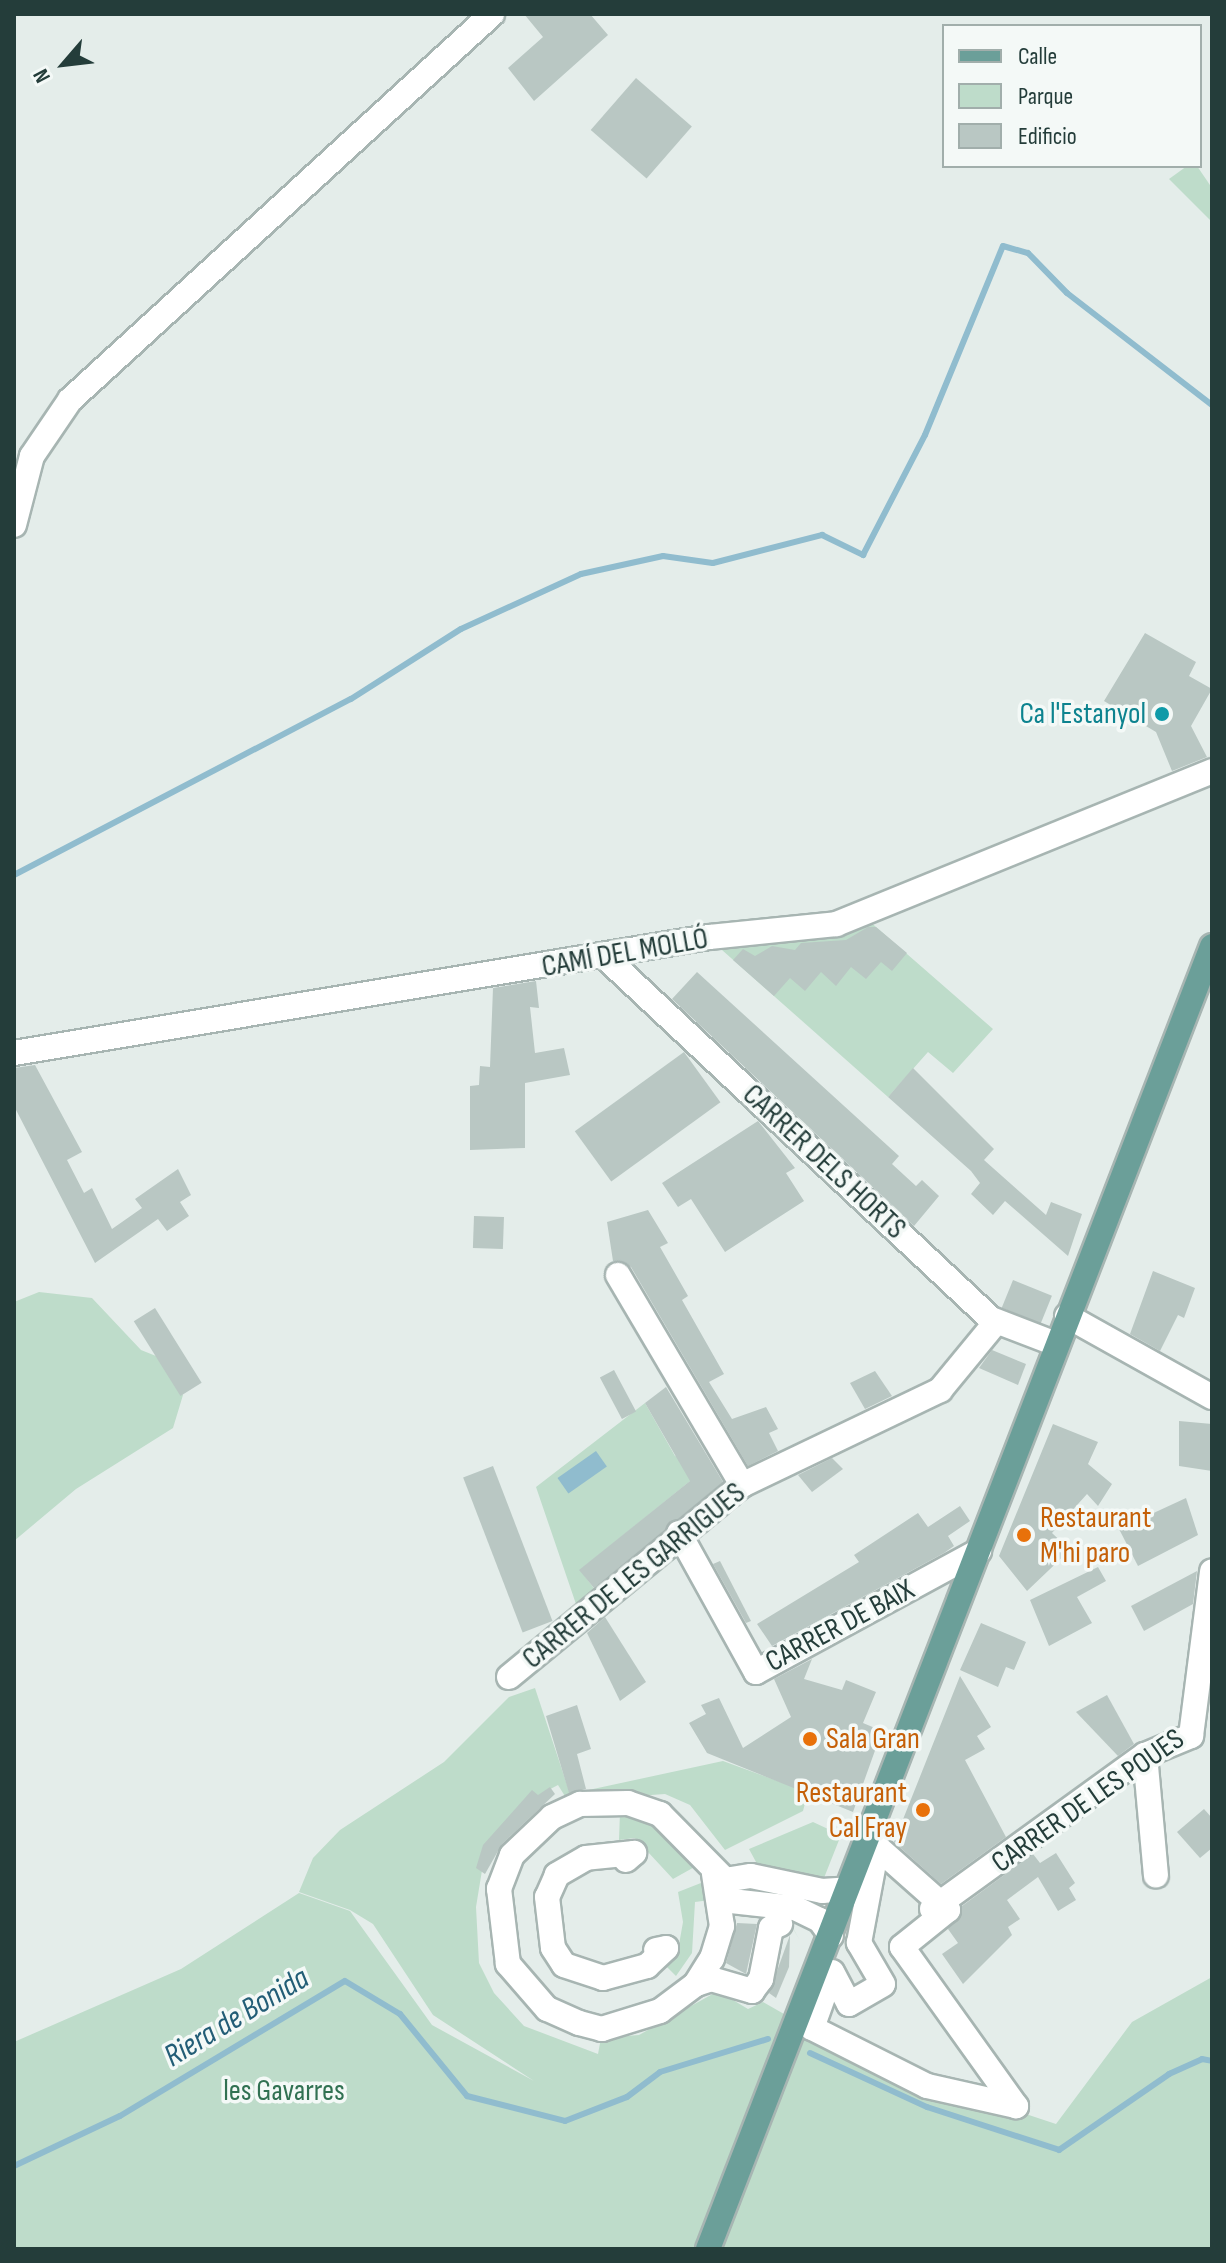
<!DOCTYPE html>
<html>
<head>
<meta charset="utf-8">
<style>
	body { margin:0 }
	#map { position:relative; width:1226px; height:2263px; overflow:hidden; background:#e4edea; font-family:"Sofia Sans Condensed",sans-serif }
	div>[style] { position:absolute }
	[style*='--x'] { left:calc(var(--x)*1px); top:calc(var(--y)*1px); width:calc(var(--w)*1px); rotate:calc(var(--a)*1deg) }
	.green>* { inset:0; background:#bedcca }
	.water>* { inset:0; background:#90bcce; transform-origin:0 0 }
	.stream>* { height:6px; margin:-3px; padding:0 3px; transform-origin:3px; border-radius:3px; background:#90bcce }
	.building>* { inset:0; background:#b9c7c3; transform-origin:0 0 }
	.roads { filter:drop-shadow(2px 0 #a7b5b2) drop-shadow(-2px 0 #a7b5b2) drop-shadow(0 2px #a7b5b2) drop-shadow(0 -2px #a7b5b2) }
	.minor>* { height:24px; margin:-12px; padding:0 12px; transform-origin:12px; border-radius:12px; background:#fff }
	.major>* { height:24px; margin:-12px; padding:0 12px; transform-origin:12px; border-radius:12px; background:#6b9f99 }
	.dots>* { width:22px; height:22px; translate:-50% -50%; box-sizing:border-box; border:4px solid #f4f9f7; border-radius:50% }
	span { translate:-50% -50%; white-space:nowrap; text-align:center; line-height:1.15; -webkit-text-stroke:7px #f4f9f7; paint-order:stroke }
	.culture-label { font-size:30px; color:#0d838f }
	.right { translate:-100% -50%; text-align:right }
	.street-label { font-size:30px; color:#243d3a }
	.food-label { font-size:30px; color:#c56008 }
	.left { translate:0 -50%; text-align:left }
	.park-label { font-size:30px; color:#317152 }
	.water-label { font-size:32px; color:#225d76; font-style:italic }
	.frame { position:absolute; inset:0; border:16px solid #243d3a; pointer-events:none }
	.legend { position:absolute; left:942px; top:24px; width:260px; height:144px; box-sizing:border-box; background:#f4f9f7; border:2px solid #a1aeab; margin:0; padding:10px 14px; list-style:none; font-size:24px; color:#243d3a }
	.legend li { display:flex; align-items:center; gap:16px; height:40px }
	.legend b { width:40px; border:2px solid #a1aeab }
	.north { position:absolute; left:24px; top:24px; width:80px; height:80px; -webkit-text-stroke:6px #f4f9f7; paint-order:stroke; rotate:242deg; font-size:22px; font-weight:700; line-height:32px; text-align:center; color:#243d3a }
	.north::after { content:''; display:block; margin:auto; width:28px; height:36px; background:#243d3a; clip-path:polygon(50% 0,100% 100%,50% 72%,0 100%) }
</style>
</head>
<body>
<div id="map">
	<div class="green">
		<div style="clip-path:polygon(1187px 166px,1197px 166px,1212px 188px,1212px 222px,1169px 179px)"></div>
		<div style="clip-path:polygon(868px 920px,993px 1029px,953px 1073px,928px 1052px,888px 1097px,722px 950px)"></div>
		<div style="clip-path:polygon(39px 1292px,92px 1298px,141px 1350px,156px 1356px,183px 1395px,173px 1428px,76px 1489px,14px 1541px,14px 1302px)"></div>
		<div style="clip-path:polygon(645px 1403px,675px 1456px,710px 1465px,580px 1570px,596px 1591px,577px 1607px,536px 1487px)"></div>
		<div style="clip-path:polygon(535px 1688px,570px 1794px,723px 1761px,808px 1792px,803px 1811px,725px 1850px,690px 1805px,665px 1794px,568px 1801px,558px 1785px,537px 1796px,485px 1852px,476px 1907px,479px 1963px,494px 1993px,524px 2026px,598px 2054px,601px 2038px,639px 2035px,718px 1991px,748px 2009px,763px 2002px,868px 2062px,1056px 2124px,1132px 2022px,1212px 1977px,1212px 2249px,14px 2249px,14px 2042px,181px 1969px,299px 1893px,350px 1911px,432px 2025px,534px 2081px,433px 2015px,373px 1924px,350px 1910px,299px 1892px,313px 1858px,340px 1830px,444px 1762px,509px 1697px)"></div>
		<div style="clip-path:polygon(620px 1812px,676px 1837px,698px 1865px,673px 1879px,635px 1838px,619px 1840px)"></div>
		<div style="clip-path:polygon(813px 1822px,841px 1835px,822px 1883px,800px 1896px,776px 1896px,800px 1941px,775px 1896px,735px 1895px,736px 1887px,769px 1886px,749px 1849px)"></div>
		<div style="clip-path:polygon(706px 1881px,710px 1900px,695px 1902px,692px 1953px,676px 1976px,665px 1965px,677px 1956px,683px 1922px,678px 1892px)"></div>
	</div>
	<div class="water">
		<div style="left:596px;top:1451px;width:19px;height:47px;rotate:55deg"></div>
	</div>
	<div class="stream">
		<div style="--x:14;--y:875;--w:380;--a:-27.6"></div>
		<div style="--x:351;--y:699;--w:130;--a:-32.5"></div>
		<div style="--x:461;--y:629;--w:132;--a:-24.6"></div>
		<div style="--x:581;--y:574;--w:84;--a:-12.4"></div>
		<div style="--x:663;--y:556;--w:50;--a:8"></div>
		<div style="--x:713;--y:563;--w:113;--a:-14.4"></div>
		<div style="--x:822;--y:535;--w:46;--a:26"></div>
		<div style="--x:863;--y:555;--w:135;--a:-62.7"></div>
		<div style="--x:925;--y:435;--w:204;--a:-67.6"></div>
		<div style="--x:1003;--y:246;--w:26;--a:16"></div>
		<div style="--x:1028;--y:253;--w:56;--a:45.7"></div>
		<div style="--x:1067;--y:293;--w:183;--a:37.7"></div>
		<div style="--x:810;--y:2053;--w:129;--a:24.8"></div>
		<div style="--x:927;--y:2107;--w:139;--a:18"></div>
		<div style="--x:1059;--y:2150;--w:134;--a:-34.6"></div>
		<div style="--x:1169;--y:2074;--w:36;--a:-24"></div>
		<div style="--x:1202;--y:2059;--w:10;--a:11"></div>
		<div style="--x:14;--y:2166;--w:117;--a:-25.3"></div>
		<div style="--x:120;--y:2116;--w:262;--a:-31"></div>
		<div style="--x:345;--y:1981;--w:64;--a:31"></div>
		<div style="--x:400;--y:2014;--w:106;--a:50.7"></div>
		<div style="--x:467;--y:2096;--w:101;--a:14.3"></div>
		<div style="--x:565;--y:2121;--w:66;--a:-21.2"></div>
		<div style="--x:627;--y:2097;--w:41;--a:-37.1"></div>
		<div style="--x:660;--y:2072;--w:113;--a:-17"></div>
	</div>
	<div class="building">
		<div style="clip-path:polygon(524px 14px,590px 14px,608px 35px,534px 101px,508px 68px,543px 37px)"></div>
		<div style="left:636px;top:78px;width:74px;height:69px;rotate:41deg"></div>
		<div style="clip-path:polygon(1145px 633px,1196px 662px,1189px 676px,1212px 689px,1191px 726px,1207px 757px,1172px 771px,1156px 732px,1104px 701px)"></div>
		<div style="clip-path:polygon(868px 927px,876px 927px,907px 953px,892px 971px,881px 962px,866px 979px,851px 967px,836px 986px,821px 972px,805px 991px,790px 978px,774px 996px,733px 960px,743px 949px,755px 956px,772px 946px,795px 950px,801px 943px,846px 940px)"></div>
		<div style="clip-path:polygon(697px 972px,899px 1156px,892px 1164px,916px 1186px,922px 1180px,939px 1196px,914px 1226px,672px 999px)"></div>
		<div style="clip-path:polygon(536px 981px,539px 1008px,530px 1007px,535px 1053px,564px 1048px,570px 1075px,525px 1083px,525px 1148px,470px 1150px,470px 1086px,479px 1085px,480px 1066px,490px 1067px,493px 988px)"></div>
		<div style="left:684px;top:1052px;width:62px;height:135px;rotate:54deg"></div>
		<div style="clip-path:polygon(35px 1065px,82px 1152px,67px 1160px,84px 1193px,92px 1188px,112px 1229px,142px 1208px,135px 1199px,178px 1169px,191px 1195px,180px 1202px,189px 1216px,167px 1231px,158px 1219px,95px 1263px,14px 1106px,14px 1068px)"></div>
		<div style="clip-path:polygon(913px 1068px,994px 1149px,984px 1160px,1046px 1215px,1051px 1202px,1082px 1214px,1068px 1256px,1005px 1201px,993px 1215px,971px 1194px,980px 1183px,971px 1171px,888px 1097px)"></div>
		<div style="clip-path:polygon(758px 1121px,795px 1168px,786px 1173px,804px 1201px,725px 1252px,691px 1199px,678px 1207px,662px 1183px)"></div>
		<div style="clip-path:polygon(648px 1210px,668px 1243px,660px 1247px,688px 1296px,682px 1300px,724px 1374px,709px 1382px,732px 1419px,766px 1407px,778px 1429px,769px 1433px,778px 1451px,748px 1466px,631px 1267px,613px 1261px,607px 1222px)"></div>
		<div style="left:474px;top:1216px;width:30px;height:32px;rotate:2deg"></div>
		<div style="clip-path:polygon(1153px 1271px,1195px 1288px,1184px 1318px,1178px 1315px,1160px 1351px,1130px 1334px)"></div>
		<div style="left:1013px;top:1280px;width:42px;height:30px;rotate:22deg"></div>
		<div style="left:155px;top:1308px;width:88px;height:25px;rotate:58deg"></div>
		<div style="clip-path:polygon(992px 1350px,1026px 1364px,1018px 1385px,979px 1368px)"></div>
		<div style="left:614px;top:1370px;width:47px;height:16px;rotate:62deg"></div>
		<div style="clip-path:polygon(875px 1371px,892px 1396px,865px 1409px,850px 1383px)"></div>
		<div style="clip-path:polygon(666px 1387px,723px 1482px,594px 1588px,579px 1570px,690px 1481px,645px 1403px)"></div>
		<div style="clip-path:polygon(1179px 1421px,1212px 1424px,1212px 1471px,1179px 1466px)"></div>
		<div style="clip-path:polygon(1053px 1424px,1098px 1442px,1088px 1464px,1112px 1484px,1098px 1506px,1087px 1494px,1052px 1533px,1070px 1550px,1027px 1591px,999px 1556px)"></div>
		<div style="clip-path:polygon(832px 1458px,843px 1469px,812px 1492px,798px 1475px)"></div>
		<div style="left:493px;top:1466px;width:166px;height:32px;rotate:69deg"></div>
		<div style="clip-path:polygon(1186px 1498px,1198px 1535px,1138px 1566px,1119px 1529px)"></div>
		<div style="clip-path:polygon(960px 1506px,970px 1521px,948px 1536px,954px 1546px,944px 1553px,772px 1646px,757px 1624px,859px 1562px,854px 1555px,918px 1513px,928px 1527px)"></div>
		<div style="clip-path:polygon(720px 1561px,751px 1621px,746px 1623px,713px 1564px)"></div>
		<div style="clip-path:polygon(1098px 1567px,1106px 1581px,1077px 1597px,1092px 1623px,1049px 1646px,1030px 1600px)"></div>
		<div style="clip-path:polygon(1197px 1571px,1193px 1604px,1144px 1631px,1131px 1606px)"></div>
		<div style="clip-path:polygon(605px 1617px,646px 1682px,620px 1701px,587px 1633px)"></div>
		<div style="clip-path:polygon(981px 1623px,1026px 1642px,1014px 1670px,1006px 1667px,998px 1687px,960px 1670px)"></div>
		<div style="clip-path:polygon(812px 1659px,804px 1679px,842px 1690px,846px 1680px,876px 1692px,863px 1723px,882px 1731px,853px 1812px,707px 1753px,689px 1723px,706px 1714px,701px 1705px,719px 1698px,743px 1748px,791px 1717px,774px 1679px)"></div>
		<div style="clip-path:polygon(960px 1676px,991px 1727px,977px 1736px,985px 1749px,965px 1760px,1006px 1837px,941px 1884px,894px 1842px)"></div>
		<div style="clip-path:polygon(1107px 1695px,1134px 1744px,1118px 1756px,1076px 1712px)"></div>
		<div style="clip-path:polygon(577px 1705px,591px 1749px,577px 1754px,586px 1789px,569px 1793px,546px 1716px)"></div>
		<div style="clip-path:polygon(550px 1787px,555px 1794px,502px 1844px,485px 1874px,476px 1868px,483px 1845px,532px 1790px,538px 1795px)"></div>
		<div style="clip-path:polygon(1204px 1809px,1212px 1818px,1212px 1848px,1200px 1858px,1177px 1832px)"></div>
		<div style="clip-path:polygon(1056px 1853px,1075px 1883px,1069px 1888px,1076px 1900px,1058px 1911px,1038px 1877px,1007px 1900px,1020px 1919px,1008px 1927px,1012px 1935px,963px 1984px,942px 1954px,958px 1943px,948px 1929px,962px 1906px,1033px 1854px,1040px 1863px)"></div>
		<div style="clip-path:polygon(737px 1923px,757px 1924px,746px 1974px,726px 1963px)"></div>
		<div style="clip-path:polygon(790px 1935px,789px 1967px,776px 1998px,769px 1993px)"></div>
	</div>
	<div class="roads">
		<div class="minor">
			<div style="--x:14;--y:525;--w:71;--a:-75.4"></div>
			<div style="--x:32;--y:456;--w:68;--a:-55.8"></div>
			<div style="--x:70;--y:400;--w:572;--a:-42.45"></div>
			<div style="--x:605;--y:957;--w:529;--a:43.16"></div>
			<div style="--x:991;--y:1319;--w:70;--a:21"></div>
			<div style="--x:14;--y:1053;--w:705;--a:-9.48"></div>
			<div style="--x:709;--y:937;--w:128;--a:-5.8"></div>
			<div style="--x:836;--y:924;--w:406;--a:-22.1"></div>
			<div style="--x:618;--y:1275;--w:244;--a:59.4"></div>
			<div style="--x:1067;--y:1316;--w:166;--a:29.2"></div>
			<div style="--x:679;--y:1533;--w:159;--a:61"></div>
			<div style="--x:756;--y:1672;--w:254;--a:-28.5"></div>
			<div style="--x:509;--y:1677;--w:302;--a:-39.5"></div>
			<div style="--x:742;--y:1485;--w:220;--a:-25.6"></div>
			<div style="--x:940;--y:1390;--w:88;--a:-50.5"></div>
			<div style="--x:1145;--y:1755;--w:121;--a:84.8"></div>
			<div style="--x:877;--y:1847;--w:95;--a:41.6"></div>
			<div style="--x:948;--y:1910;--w:59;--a:141.2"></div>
			<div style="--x:902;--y:1947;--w:196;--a:54.4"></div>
			<div style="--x:1016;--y:2106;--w:91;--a:-167.3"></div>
			<div style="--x:927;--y:2086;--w:129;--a:-153.2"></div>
			<div style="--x:812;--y:2028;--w:59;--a:-70.3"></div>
			<div style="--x:832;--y:1972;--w:36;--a:62"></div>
			<div style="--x:849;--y:2004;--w:39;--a:-30"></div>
			<div style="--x:883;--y:1984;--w:48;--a:-120.3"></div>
			<div style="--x:859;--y:1943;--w:98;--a:-79.4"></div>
			<div style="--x:626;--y:1860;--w:11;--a:-41"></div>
			<div style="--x:634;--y:1853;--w:48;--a:174.1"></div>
			<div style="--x:586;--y:1858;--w:34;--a:150"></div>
			<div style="--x:557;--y:1875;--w:24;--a:114"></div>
			<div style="--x:547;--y:1897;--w:51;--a:83.3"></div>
			<div style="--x:553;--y:1948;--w:20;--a:57"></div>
			<div style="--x:564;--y:1965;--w:41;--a:18.4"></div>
			<div style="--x:603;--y:1978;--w:46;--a:-15.3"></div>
			<div style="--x:647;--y:1966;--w:26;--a:-43"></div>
			<div style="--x:666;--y:1948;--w:10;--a:169"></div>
			<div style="--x:714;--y:1874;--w:53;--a:81.3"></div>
			<div style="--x:722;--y:1926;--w:34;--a:107"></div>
			<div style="--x:712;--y:1958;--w:31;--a:122"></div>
			<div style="--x:696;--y:1984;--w:45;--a:143.1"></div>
			<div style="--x:660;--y:2011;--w:61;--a:162.8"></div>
			<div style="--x:602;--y:2029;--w:24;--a:-165"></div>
			<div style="--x:579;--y:2023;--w:35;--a:-156"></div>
			<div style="--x:547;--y:2009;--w:60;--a:-130.9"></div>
			<div style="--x:508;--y:1964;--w:76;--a:-96.8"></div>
			<div style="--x:499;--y:1889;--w:36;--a:-69"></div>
			<div style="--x:512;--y:1855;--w:55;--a:-43.5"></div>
			<div style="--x:552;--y:1817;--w:31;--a:-25"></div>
			<div style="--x:580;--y:1804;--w:48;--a:-1.2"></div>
			<div style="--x:628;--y:1803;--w:34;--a:19"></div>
			<div style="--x:660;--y:1814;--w:93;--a:45.4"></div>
			<div style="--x:725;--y:1880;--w:26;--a:-9"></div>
			<div style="--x:751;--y:1876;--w:73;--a:11.9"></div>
			<div style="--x:822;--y:1891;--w:27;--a:-4"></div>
			<div style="--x:722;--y:1900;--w:73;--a:6.3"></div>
			<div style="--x:795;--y:1908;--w:28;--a:26"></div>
			<div style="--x:820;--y:1920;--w:19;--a:55"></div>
			<div style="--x:932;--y:1909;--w:263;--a:-35.9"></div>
			<div style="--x:1145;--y:1755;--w:50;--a:-22.4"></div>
			<div style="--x:1191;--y:1736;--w:166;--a:-82.7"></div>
			<div style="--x:696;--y:1984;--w:16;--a:-18"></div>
			<div style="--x:711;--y:1979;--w:43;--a:16.3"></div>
			<div style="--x:752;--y:1991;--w:15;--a:-53"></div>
			<div style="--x:761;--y:1979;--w:52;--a:-78.9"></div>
			<div style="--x:771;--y:1928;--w:10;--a:-24"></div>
		</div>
		<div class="major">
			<div style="--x:708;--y:2249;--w:1397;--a:-68.85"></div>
		</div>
	</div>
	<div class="dots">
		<div style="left:1162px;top:714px;background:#0f9aa8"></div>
		<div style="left:1024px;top:1535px;background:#e8710a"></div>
		<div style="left:810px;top:1739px;background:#e8710a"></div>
		<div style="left:923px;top:1810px;background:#e8710a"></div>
	</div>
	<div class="culture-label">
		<span class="right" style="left:1146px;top:714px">Ca l'Estanyol</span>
	</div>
	<div class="street-label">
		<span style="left:625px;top:953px;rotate:-10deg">CAMÍ DEL MOLLÓ</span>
		<span style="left:824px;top:1162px;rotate:43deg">CARRER DELS HORTS</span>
		<span style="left:634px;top:1576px;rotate:-39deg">CARRER DE LES GARRIGUES</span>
		<span style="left:840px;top:1626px;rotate:-28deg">CARRER DE BAIX</span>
		<span style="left:1088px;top:1801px;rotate:-35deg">CARRER DE LES POUES</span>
	</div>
	<div class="food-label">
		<span class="left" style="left:1040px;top:1535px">Restaurant<br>M'hi paro</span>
		<span class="left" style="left:826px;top:1739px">Sala Gran</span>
		<span class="right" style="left:907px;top:1810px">Restaurant<br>Cal Fray</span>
	</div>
	<div class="park-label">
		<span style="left:284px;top:2091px">les Gavarres</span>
	</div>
	<div class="water-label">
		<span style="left:237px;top:2018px;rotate:-31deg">Riera de Bonida</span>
	</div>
	<div class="frame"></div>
	<ul class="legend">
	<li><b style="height:10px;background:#6b9f99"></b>Calle</li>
	<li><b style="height:22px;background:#bedcca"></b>Parque</li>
	<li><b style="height:22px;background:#b9c7c3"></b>Edificio</li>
	</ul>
	<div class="north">N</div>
</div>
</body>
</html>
